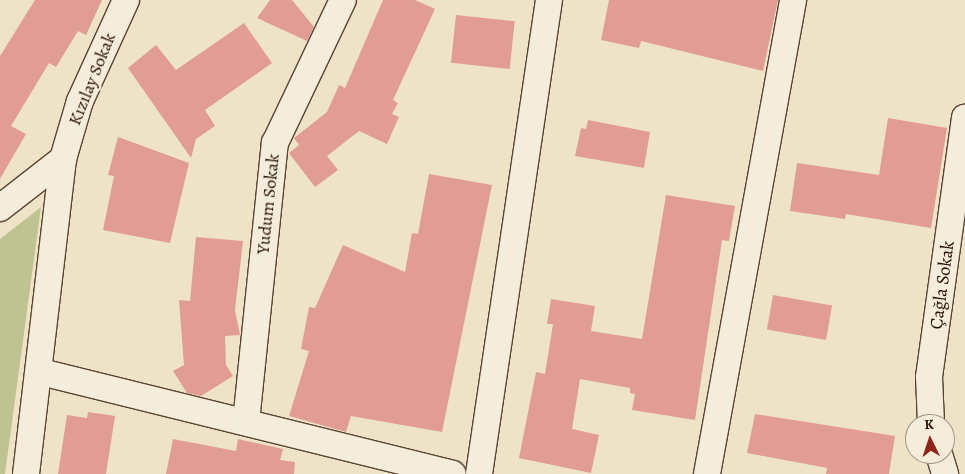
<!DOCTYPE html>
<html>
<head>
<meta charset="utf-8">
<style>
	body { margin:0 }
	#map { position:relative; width:965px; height:474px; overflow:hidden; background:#eee3c7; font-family:Alegreya,serif }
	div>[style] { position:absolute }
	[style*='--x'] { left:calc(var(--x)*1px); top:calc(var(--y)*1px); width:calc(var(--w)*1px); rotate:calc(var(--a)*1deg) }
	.green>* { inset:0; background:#bfc291 }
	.building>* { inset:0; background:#e19d93; transform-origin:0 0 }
	.roads { filter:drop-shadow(1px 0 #5a4332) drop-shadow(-1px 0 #5a4332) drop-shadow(0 1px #5a4332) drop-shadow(0 -1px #5a4332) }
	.street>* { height:26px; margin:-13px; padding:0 13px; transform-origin:13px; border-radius:13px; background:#f4eddb }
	span { translate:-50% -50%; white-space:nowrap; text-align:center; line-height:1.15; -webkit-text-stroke:5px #f4eddb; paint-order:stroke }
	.street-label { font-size:18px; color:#290e01 }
	.north { position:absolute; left:905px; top:414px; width:50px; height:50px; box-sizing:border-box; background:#f4eddb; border:1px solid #a39484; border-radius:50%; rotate:356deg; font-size:14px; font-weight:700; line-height:20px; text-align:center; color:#290e01 }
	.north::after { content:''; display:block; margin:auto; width:18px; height:22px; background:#8f2418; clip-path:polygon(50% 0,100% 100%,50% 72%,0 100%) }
</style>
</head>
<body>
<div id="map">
	<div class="green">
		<div style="clip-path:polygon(41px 207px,5px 474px,0 474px,0 239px)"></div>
	</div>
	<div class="building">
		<div style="clip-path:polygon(35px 0,102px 0,86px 35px,78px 31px,56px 67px,49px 63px,11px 126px,26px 134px,0 179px,0 56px)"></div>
		<div style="clip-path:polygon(270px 0,292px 0,314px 27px,307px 41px,257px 18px)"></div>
		<div style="clip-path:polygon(383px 0,415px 0,435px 9px,393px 100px,398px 103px,392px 114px,399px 117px,387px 144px,359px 131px,327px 156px,338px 170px,315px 187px,289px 153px,299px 145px,294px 138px,327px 112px,339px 85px,345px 88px)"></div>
		<div style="clip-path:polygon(609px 0,778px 0,763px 71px,641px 41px,639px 48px,601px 40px)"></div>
		<div style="left:456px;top:15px;width:59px;height:48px;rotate:6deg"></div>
		<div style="clip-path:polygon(244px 23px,272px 63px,205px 110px,215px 126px,196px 139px,191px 158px,128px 68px,156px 45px,176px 70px)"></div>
		<div style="clip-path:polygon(888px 118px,947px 128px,931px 228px,846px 214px,845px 219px,790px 211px,797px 163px,879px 175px)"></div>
		<div style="clip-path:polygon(588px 120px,650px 132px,644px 168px,575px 156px,581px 128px,586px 129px)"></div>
		<div style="clip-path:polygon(118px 137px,189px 163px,170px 243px,103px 230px,114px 176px,108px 175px)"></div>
		<div style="clip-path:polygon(429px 174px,492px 185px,442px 432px,351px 416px,346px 432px,289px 416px,309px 351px,301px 349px,309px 307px,315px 308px,343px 245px,405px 272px,412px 233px,418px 234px)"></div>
		<div style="clip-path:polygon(666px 195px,735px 206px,729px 241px,722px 240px,695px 420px,632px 410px,635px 394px,630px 393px,630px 388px,580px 379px,572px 429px,599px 435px,591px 473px,519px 458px,536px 372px,545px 374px,553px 324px,547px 324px,551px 299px,595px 306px,591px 331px,642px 339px)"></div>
		<div style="clip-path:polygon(196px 237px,243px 241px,235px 310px,240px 335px,225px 336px,226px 365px,233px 376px,201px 396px,187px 393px,173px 371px,184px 365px,179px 300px,190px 301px)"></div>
		<div style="left:773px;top:295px;width:60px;height:35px;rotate:10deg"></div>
		<div style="clip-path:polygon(88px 412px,115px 416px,106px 474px,58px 474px,67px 415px,87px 418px)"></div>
		<div style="clip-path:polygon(755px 414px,895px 436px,889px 474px,826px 474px,827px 468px,747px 453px)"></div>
		<div style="clip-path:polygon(173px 439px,236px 451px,238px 439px,283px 449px,280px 460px,295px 462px,294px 474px,166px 474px)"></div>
	</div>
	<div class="roads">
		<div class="street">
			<div style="--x:0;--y:208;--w:80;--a:-37.9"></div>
			<div style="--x:41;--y:372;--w:424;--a:13.9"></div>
			<div style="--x:246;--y:422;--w:281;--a:-84.1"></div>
			<div style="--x:275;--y:143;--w:158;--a:-64.6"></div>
			<div style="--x:931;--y:424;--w:47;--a:-92.4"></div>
			<div style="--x:929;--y:377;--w:262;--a:-82.1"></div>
			<div style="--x:939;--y:454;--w:21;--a:73"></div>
			<div style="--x:26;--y:474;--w:317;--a:-83.3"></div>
			<div style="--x:63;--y:159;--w:60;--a:-73.7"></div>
			<div style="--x:80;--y:101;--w:111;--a:-65.5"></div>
			<div style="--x:479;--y:474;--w:479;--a:-81.6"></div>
			<div style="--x:707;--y:474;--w:482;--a:-79.7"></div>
		</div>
	</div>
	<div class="street-label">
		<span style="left:92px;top:79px;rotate:-68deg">Kızılay Sokak</span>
		<span style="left:268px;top:204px;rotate:-84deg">Yudum Sokak</span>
		<span style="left:942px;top:285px;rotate:-82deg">Çağla Sokak</span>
	</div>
	<div class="north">K</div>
</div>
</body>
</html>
